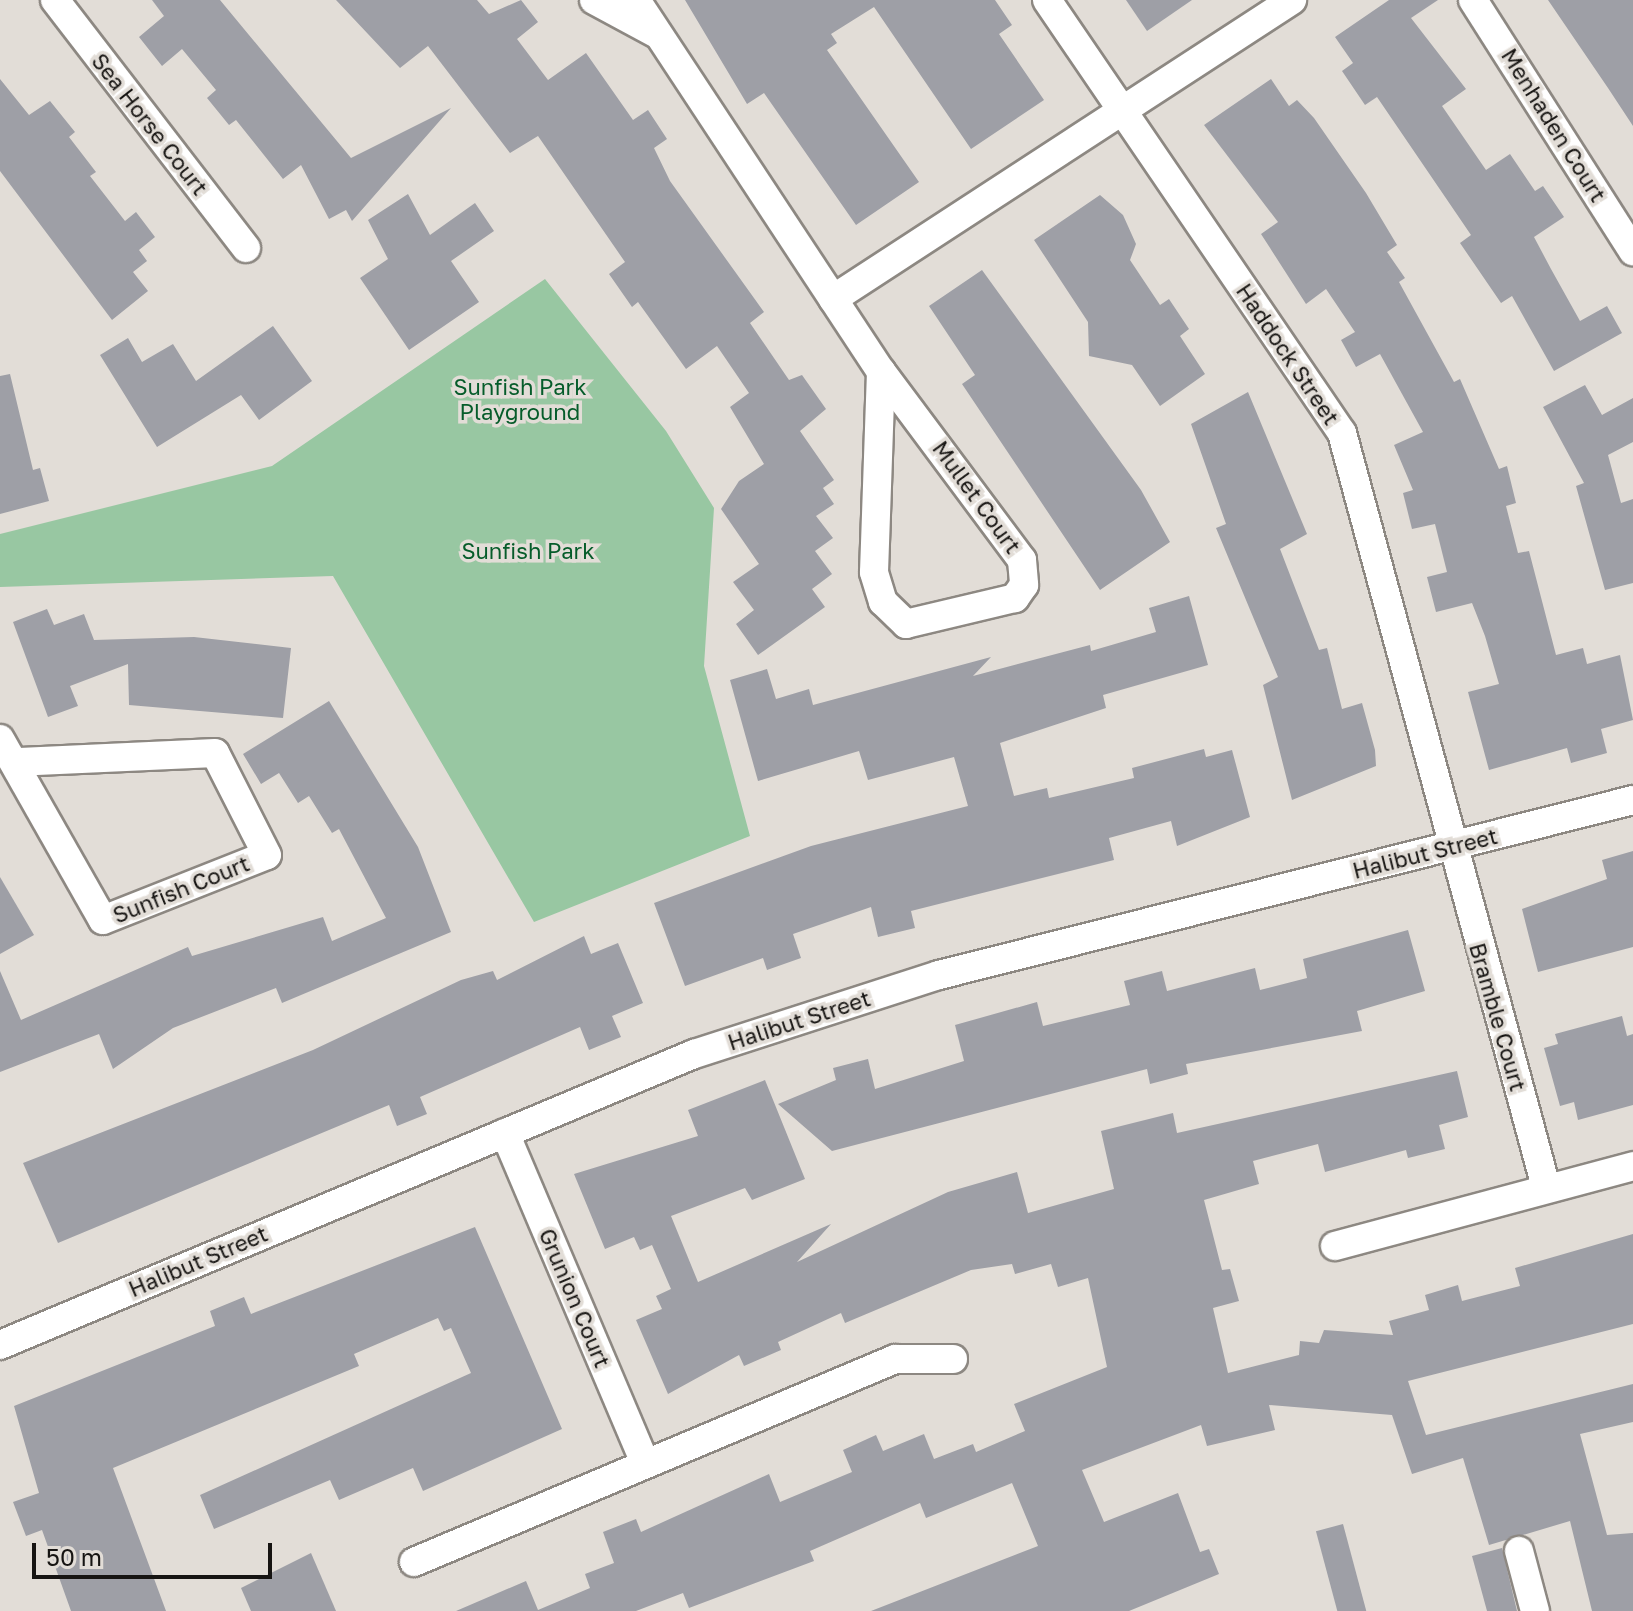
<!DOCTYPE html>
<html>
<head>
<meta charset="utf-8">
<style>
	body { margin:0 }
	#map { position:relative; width:1633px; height:1611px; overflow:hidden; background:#e2ddd7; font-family:"Golos Text",sans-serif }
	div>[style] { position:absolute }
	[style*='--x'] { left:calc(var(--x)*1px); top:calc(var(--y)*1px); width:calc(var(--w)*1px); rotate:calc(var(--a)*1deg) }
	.green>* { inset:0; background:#98c7a2 }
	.building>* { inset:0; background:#9e9fa6; transform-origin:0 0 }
	.roads { filter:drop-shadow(2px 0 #8d8882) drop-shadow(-2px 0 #8d8882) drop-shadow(0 2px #8d8882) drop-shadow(0 -2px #8d8882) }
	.street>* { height:28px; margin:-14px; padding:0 14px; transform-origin:14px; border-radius:14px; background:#fff }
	span { translate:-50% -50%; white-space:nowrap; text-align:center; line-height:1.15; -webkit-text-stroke:7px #e2ddd7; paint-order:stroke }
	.street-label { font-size:22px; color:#161412 }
	.park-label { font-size:22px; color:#065c2a }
	.scale { position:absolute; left:32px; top:1543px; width:240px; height:36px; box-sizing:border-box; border:4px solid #161412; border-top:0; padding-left:10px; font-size:24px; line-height:28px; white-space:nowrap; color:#161412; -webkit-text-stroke:6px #e2ddd7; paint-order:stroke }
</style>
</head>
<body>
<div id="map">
	<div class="green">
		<div style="clip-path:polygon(545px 279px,666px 431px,714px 508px,704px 666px,750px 836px,534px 922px,333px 576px,0 587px,0 534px,272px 466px)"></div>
	</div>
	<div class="building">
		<div style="clip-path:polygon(152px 0,220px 0,351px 158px,451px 108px,352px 221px,346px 210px,329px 219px,301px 165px,283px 179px,236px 120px,229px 125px,207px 98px,216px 90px,182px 49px,162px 66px,139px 37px,164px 16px)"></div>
		<div style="clip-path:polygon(336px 0,477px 0,489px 14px,521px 0,538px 22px,517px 39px,548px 80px,586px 53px,633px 120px,648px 110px,667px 139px,654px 148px,670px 181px,764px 312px,750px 323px,789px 380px,802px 375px,826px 409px,800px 431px,834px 480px,823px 488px,834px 504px,816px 516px,833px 538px,815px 551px,832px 574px,812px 589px,825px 607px,758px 655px,736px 624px,754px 610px,733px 582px,759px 564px,721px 509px,739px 481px,764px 464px,730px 407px,749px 393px,717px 346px,686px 369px,638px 302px,632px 307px,609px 274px,625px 262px,538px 136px,510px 153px,428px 46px,400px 68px)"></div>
		<div style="clip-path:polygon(685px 0,995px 0,1012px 25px,999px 34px,1044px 100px,971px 149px,874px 7px,831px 34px,837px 43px,827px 50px,919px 182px,856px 225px,764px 93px,747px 104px)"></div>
		<div style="clip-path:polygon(1126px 0,1192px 0,1147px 31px)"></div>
		<div style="clip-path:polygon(1389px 0,1438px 0,1411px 18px,1466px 89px,1442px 106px,1486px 170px,1510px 154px,1535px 191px,1543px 186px,1564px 217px,1534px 237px,1551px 269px,1580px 321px,1607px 306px,1622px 333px,1554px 371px,1512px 296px,1501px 303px,1460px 243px,1471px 235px,1377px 97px,1365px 105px,1342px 71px,1353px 63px,1335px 37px)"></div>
		<div style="clip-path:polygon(1548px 0,1633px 0,1633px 126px,1608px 88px)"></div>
		<div style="clip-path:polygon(0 79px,29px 115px,50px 101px,75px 132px,69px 137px,96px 172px,90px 176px,125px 221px,136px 212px,155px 237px,139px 250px,147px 261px,133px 272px,148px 291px,112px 320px,0 171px)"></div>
		<div style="clip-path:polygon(1271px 79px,1289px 106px,1297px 100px,1314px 118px,1366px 193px,1397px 245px,1387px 252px,1405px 278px,1399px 282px,1454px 382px,1460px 379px,1499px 469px,1507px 466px,1516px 503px,1506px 506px,1518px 553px,1529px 551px,1556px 655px,1583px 648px,1587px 664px,1620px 655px,1633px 720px,1601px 729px,1607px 753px,1571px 763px,1567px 748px,1489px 770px,1468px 692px,1499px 684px,1485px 636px,1472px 603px,1436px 612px,1427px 577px,1447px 572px,1435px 524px,1412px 529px,1403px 493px,1413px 490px,1394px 445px,1423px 432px,1380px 354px,1356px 367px,1341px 340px,1355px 332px,1326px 289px,1306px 304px,1261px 234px,1278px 222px,1204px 125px)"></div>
		<div style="clip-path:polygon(408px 194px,430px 235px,475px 203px,494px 231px,451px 261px,479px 302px,409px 350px,360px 278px,388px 259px,368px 220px)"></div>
		<div style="clip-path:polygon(1100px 195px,1123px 215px,1136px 244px,1130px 260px,1160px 305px,1169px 299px,1189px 329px,1180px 336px,1205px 374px,1160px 406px,1132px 365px,1089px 356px,1088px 322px,1034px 240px)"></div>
		<div style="clip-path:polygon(982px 270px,1141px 490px,1170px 542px,1100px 590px,962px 384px,975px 375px,929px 306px)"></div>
		<div style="clip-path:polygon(273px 326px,312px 381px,259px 420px,241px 395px,157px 447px,100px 355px,128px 338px,142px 362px,173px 344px,196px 381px)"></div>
		<div style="clip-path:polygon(10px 374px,33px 470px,40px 468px,49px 501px,0 514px,0 376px)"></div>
		<div style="clip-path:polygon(1585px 385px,1602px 415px,1633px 398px,1633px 442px,1608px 455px,1621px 503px,1633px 499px,1633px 583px,1605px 590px,1576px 486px,1584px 483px,1543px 407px)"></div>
		<div style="clip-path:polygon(1248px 392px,1307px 534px,1280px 549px,1319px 650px,1327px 648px,1342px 709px,1362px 703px,1375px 750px,1376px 766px,1292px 800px,1263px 685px,1278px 677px,1216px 528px,1226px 524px,1191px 424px)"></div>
		<div style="clip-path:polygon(1189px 596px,1208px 665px,1103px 695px,1106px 708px,1000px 743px,1014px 796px,1047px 788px,1049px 798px,1134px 778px,1132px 768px,1204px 749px,1206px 757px,1232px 750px,1250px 817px,1177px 846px,1171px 821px,1109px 838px,1114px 860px,911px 911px,915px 928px,878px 937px,871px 907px,793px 934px,801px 958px,767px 970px,763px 958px,685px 986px,654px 903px,811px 846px,968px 806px,954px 757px,868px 780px,859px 751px,758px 781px,730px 680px,767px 669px,776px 699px,809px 689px,813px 705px,991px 657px,973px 676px,1090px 645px,1091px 651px,1156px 632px,1149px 608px)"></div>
		<div style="clip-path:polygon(47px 609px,54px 625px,84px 614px,94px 640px,194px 637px,291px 648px,283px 718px,129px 705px,128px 664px,70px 686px,78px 706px,48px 717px,13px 622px)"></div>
		<div style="clip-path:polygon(329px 701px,418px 847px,451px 932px,282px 1003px,276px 988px,173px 1028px,113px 1069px,99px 1034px,0 1072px,0 971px,21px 1020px,188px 947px,192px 956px,323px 917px,332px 941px,386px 918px,339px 829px,332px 833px,309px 796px,298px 803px,279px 773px,261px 784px,243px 754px)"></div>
		<div style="clip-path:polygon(1633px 851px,1633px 947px,1538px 972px,1522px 909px,1607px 879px,1602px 860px)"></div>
		<div style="clip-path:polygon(0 877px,34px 935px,0 954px)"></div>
		<div style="clip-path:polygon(1408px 930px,1425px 991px,1357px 1011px,1362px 1031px,1186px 1064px,1188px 1074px,1150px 1084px,1147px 1069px,832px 1151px,778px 1104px,836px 1080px,833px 1068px,868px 1059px,875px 1089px,964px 1061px,955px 1025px,1037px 1002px,1043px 1026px,1130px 1005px,1124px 981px,1162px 971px,1167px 991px,1255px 968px,1260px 990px,1307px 978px,1303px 959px)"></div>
		<div style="clip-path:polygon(584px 936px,591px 954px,618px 943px,643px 1003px,612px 1016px,621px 1037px,589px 1050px,580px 1027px,420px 1097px,427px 1114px,397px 1126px,389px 1105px,58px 1243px,23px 1163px,313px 1050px,461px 980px,493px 971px,497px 980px)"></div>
		<div style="clip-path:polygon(1622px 1016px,1627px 1036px,1633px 1034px,1633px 1105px,1578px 1120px,1574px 1102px,1560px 1106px,1544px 1048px,1558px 1044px,1555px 1034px)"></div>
		<div style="clip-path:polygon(1457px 1071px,1468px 1117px,1439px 1125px,1445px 1149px,1408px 1158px,1406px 1150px,1325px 1172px,1318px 1144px,1253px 1161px,1259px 1184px,1204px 1200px,1222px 1270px,1230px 1269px,1239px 1301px,1213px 1308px,1228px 1373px,1299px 1355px,1300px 1341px,1319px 1343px,1324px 1330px,1393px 1335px,1389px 1321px,1429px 1310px,1425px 1295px,1458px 1285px,1462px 1301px,1520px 1286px,1515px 1268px,1633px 1234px,1633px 1324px,1408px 1381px,1426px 1435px,1633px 1384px,1633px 1422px,1580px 1434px,1607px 1535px,1633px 1533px,1633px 1611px,1592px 1611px,1570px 1521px,1489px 1545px,1463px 1458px,1412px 1474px,1392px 1415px,1269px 1405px,1275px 1430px,1207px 1446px,1201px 1425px,1082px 1470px,1104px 1522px,1178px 1493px,1200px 1552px,1209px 1549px,1219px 1574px,1129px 1611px,871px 1611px,1038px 1546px,1012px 1483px,926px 1518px,920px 1503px,810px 1551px,814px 1561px,689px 1608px,683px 1593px,636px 1611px,456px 1611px,526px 1581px,538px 1610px,590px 1588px,585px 1574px,614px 1563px,603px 1532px,636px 1519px,641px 1532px,769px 1474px,780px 1502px,852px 1472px,843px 1450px,876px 1435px,883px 1451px,924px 1434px,934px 1459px,973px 1444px,976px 1452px,1025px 1431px,1014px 1404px,1107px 1367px,1088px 1278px,1058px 1287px,1051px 1264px,1015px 1274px,1012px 1264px,971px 1270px,845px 1323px,841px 1313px,778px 1342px,781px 1350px,744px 1366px,739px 1355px,668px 1394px,636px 1320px,662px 1309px,656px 1296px,671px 1289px,652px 1245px,640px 1250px,634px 1237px,605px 1249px,574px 1174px,698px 1136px,688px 1110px,765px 1080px,805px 1179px,752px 1200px,745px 1188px,671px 1216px,698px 1282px,831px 1224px,797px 1262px,948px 1192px,1017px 1172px,1028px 1213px,1114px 1189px,1101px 1131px,1173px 1113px,1177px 1133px)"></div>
		<div style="clip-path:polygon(475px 1227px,562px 1429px,423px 1491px,413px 1468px,339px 1500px,330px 1480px,214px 1529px,200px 1495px,471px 1373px,451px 1328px,444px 1331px,438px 1318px,354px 1354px,359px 1366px,113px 1468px,166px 1611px,71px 1611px,42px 1530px,26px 1536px,13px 1502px,39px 1493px,14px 1406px,215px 1326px,210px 1311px,244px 1297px,251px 1314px)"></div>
		<div style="left:1343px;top:1524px;width:90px;height:28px;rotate:75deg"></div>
		<div style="clip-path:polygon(1502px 1548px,1517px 1611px,1487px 1611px,1472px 1556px)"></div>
		<div style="clip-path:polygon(311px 1553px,336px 1611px,251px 1611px,241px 1588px)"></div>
	</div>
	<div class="roads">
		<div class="street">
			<div style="--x:55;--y:0;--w:313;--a:52.4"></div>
			<div style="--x:594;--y:0;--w:69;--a:28.4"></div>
			<div style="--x:636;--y:0;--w:445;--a:56.6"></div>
			<div style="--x:881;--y:371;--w:236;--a:53.3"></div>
			<div style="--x:1022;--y:560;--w:25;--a:85"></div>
			<div style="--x:1024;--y:585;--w:16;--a:125"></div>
			<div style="--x:1015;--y:598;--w:112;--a:166.6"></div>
			<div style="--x:906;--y:624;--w:32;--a:-136"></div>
			<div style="--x:883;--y:602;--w:31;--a:-107"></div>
			<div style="--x:874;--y:572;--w:201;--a:-88"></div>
			<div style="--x:1047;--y:0;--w:524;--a:55.73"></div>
			<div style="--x:1342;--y:433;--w:781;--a:74.86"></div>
			<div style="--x:1473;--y:0;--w:298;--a:57.5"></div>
			<div style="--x:833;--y:299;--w:548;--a:-33.08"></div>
			<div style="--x:0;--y:739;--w:208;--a:60.4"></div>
			<div style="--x:103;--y:920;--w:176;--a:-21.6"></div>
			<div style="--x:267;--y:855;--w:114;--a:-117"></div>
			<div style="--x:215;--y:753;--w:201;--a:177.4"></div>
			<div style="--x:505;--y:1133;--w:358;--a:67"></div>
			<div style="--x:1335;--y:1246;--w:309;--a:-15"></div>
			<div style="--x:0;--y:1345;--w:753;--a:-22.75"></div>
			<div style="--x:694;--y:1054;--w:257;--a:-17.9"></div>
			<div style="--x:939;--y:975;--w:716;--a:-14.15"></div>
			<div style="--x:1519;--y:1551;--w:62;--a:75.1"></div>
			<div style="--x:414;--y:1562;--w:522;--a:-22.88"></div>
			<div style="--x:895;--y:1359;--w:58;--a:0"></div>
		</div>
	</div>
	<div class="street-label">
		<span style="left:150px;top:124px;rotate:52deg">Sea Horse Court</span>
		<span style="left:1554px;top:125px;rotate:58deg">Menhaden Court</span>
		<span style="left:1288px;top:354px;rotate:56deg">Haddock Street</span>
		<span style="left:977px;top:497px;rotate:54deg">Mullet Court</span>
		<span style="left:1425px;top:853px;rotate:-14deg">Halibut Street</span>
		<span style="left:181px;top:889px;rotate:-22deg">Sunfish Court</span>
		<span style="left:1498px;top:1017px;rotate:74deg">Bramble Court</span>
		<span style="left:799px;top:1020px;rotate:-18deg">Halibut Street</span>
		<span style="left:198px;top:1261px;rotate:-23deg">Halibut Street</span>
		<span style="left:575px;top:1298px;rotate:67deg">Grunion Court</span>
	</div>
	<div class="park-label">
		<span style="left:520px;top:399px">Sunfish Park<br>Playground</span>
		<span style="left:528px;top:551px">Sunfish Park</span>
	</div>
	<div class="scale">50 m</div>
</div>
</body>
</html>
